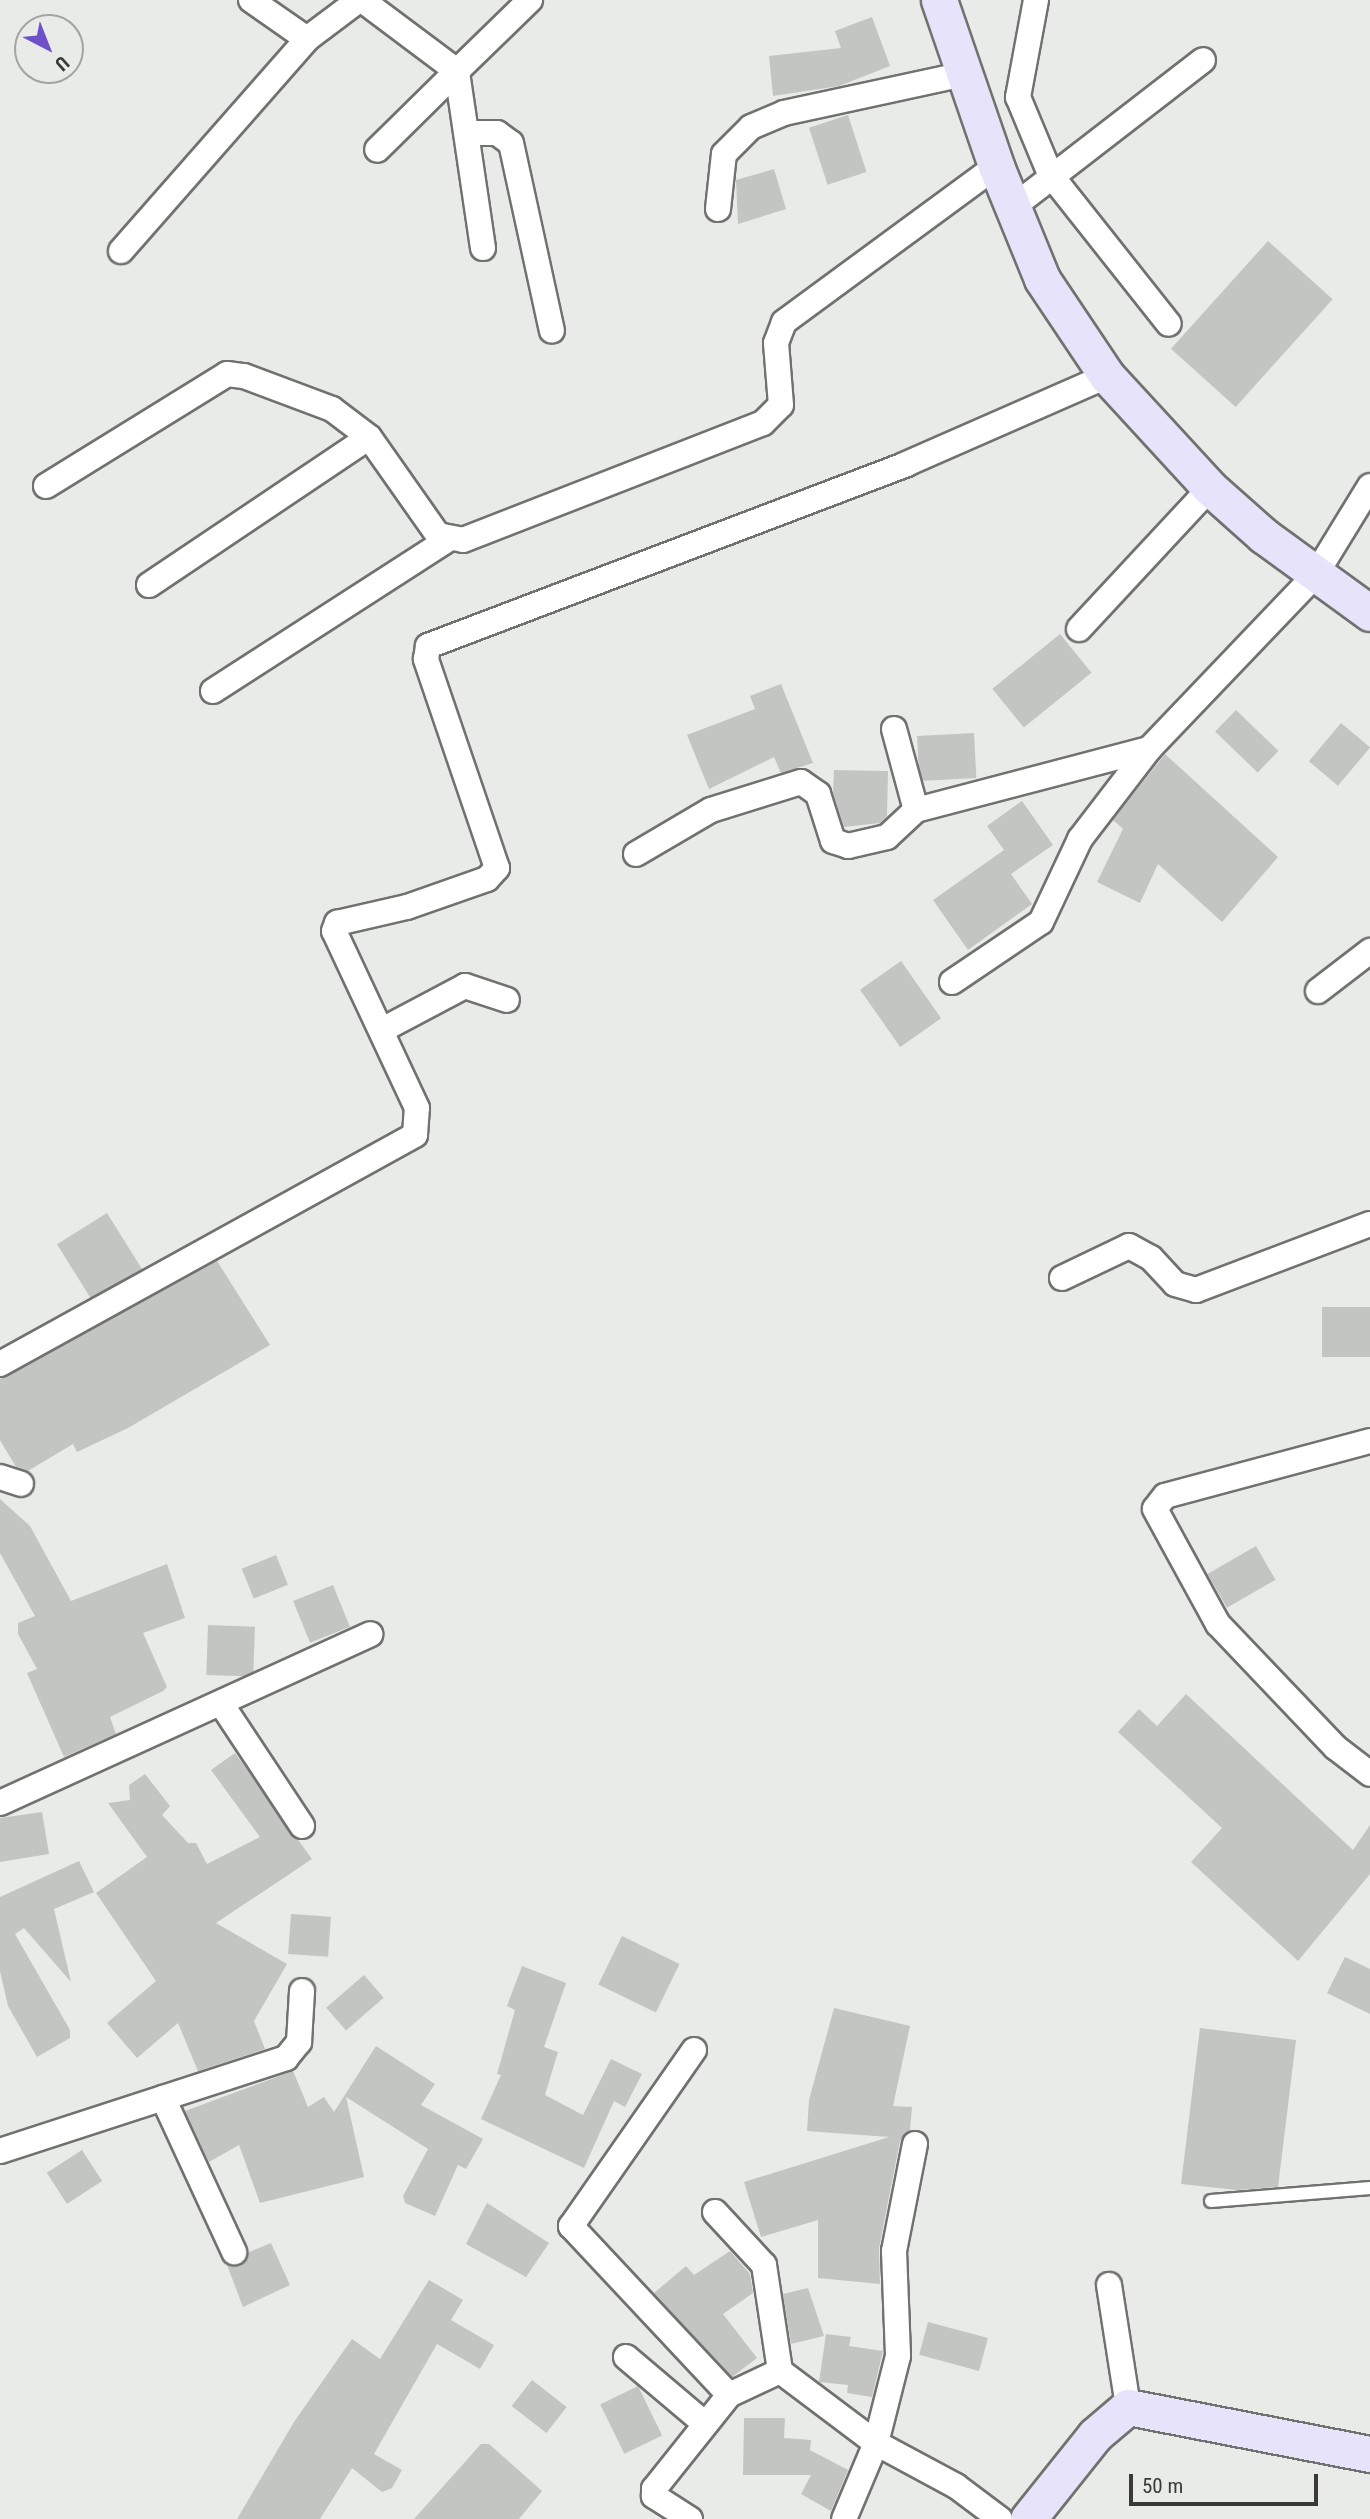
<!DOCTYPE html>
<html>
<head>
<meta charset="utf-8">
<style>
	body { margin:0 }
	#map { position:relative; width:1370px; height:2519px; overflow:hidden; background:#e9ebe8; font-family:"Roboto Condensed",sans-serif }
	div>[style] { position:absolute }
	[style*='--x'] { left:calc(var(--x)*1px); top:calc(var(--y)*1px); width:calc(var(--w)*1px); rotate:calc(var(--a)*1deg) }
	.building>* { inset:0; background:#c3c5c2; transform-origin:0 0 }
	.roads { filter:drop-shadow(2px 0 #70726f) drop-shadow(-2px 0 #70726f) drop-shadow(0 2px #70726f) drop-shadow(0 -2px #70726f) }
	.lane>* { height:12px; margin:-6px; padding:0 6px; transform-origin:6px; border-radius:6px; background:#fff }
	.street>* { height:24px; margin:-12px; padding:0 12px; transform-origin:12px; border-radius:12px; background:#fff }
	.secondary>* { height:35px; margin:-17.5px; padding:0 17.5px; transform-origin:17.5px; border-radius:17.5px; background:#e7e3fb }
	span { translate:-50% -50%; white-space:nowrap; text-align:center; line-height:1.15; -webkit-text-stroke:7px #e9ebe8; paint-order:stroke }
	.north { position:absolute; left:14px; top:14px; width:70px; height:70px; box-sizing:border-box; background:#e9ebe8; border:2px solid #a3a4a2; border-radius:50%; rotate:138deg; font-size:19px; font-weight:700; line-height:28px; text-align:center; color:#393938 }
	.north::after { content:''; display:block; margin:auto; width:24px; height:32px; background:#6e50ca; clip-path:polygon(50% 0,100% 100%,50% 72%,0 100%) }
	.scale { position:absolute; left:1129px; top:2474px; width:189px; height:32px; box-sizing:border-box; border:4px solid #393938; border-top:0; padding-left:9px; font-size:21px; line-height:24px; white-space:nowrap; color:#393938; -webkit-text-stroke:5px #e9ebe8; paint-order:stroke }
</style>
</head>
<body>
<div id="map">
	<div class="building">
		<div style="clip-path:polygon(872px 17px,890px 66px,839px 86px,773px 96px,769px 56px,841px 48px,835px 31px)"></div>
		<div style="left:848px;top:115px;width:60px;height:41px;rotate:72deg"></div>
		<div style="clip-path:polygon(774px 169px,786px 209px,738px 224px,736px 180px)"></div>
		<div style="left:1268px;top:241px;width:87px;height:145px;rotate:42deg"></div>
		<div style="left:1060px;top:634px;width:50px;height:87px;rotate:51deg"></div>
		<div style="clip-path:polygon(781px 684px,813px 763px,781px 773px,774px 757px,709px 789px,687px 735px,755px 709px,750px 696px)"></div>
		<div style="left:1236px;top:710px;width:59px;height:30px;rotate:44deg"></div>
		<div style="left:1341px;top:723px;width:38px;height:50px;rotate:40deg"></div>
		<div style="left:974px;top:733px;width:45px;height:57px;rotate:87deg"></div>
		<div style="clip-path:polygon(1165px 754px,1278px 857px,1222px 922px,1158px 864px,1140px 903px,1097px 882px,1123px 829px,1113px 820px)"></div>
		<div style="clip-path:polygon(834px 770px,888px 771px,887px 816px,880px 823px,844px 827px,833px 793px)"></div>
		<div style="clip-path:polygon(1022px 801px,1053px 845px,1011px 874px,1032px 904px,968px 950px,933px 900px,1004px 850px,987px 826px)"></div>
		<div style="left:901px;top:961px;width:70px;height:50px;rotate:55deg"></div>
		<div style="left:107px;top:1213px;width:66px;height:59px;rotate:58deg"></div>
		<div style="clip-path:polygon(217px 1261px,270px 1345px,128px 1428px,77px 1452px,73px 1444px,28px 1471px,16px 1467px,0 1440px,0 1379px)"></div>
		<div style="left:1370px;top:1307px;width:50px;height:48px;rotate:90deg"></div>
		<div style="clip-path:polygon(0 1499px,30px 1526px,71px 1601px,167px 1564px,185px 1618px,143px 1633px,167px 1687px,163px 1691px,110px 1717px,116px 1734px,64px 1757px,27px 1673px,37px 1669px,18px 1634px,18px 1623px,35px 1616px,0 1553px)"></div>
		<div style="left:1256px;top:1546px;width:39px;height:56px;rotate:60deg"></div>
		<div style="left:276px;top:1555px;width:32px;height:37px;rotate:68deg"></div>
		<div style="left:333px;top:1585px;width:45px;height:43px;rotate:68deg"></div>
		<div style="left:208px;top:1625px;width:47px;height:50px;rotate:2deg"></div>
		<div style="clip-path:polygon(1186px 1694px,1353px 1850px,1370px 1825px,1370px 1874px,1298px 1961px,1191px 1862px,1222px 1828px,1118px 1732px,1139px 1709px,1157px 1726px)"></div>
		<div style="clip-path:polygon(235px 1753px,312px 1859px,216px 1923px,287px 1964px,254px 2021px,265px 2049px,198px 2071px,178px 2023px,137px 2058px,107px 2023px,156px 1981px,96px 1893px,147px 1857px,108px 1803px,130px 1800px,129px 1785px,145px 1774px,170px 1806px,162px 1815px,188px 1843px,196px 1843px,207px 1864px,260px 1837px,211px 1770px)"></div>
		<div style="clip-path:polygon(42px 1812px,49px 1854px,0 1862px,0 1818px)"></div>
		<div style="clip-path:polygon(79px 1861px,94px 1892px,54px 1909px,71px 1982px,24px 1928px,15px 1934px,70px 2030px,70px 2038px,37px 2057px,8px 2006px,0 1971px,0 1897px)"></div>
		<div style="left:291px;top:1914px;width:40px;height:40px;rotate:4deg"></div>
		<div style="left:622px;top:1936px;width:64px;height:54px;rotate:26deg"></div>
		<div style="clip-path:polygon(1345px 1957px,1370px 1969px,1370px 2014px,1327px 1993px)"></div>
		<div style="clip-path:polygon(522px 1966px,566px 1983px,544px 2047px,558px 2052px,545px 2095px,583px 2115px,611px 2059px,642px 2074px,625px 2107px,614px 2101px,584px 2168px,481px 2119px,501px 2075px,497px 2074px,515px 2010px,507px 2006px)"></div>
		<div style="left:364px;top:1975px;width:30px;height:50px;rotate:49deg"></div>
		<div style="clip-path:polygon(834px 2008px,910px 2026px,893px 2106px,912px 2107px,910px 2130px,900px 2141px,879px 2248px,880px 2284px,818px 2278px,818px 2220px,761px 2237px,744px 2182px,889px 2137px,807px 2131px,809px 2100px)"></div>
		<div style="clip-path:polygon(1200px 2028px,1296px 2040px,1278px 2187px,1236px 2190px,1181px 2184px)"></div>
		<div style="clip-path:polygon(376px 2046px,435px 2084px,421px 2105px,483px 2139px,466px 2169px,458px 2165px,435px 2216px,405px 2203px,403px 2196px,428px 2149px,346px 2097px,364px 2177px,260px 2203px,239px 2145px,209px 2162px,185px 2111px,293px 2071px,308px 2107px,324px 2097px,334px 2112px)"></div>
		<div style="left:82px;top:2150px;width:37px;height:42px;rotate:57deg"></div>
		<div style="clip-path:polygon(487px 2203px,549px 2243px,526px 2277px,466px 2244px)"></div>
		<div style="clip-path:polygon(271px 2243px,290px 2285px,243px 2307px,227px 2265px,241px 2265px,249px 2252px)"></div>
		<div style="clip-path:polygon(730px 2251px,750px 2274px,753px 2293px,723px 2314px,757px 2358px,732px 2377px,654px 2293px,686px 2266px,694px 2275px)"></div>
		<div style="clip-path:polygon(429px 2280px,463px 2300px,451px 2320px,494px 2345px,480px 2369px,437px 2344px,374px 2454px,402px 2470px,392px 2488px,382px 2492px,352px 2468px,320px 2519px,237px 2519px,294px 2422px,352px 2339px,380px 2359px)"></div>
		<div style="clip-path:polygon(808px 2288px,824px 2336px,791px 2344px,783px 2294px)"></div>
		<div style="left:928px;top:2322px;width:62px;height:34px;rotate:15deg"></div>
		<div style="clip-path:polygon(826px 2334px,851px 2337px,849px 2346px,883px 2351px,872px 2397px,847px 2393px,848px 2385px,819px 2382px)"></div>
		<div style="left:532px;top:2380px;width:44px;height:33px;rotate:38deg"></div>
		<div style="left:638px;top:2386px;width:55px;height:42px;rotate:64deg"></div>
		<div style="clip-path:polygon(744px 2418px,785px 2418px,784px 2438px,811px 2440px,810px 2450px,848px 2470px,831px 2511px,801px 2494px,811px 2475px,743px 2475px)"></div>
		<div style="clip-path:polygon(481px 2444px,489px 2444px,542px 2491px,519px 2519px,414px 2519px)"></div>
	</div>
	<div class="roads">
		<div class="lane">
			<div style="--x:1211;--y:2201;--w:160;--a:-4.7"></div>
		</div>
		<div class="street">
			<div style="--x:251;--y:0;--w:68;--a:34.9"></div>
			<div style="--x:362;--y:0;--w:119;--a:36.8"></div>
			<div style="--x:457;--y:71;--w:112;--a:135.4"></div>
			<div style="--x:1036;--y:0;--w:99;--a:100.5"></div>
			<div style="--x:1018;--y:97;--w:83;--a:67.4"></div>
			<div style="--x:1050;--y:174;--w:191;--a:51.6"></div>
			<div style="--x:468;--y:133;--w:29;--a:0"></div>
			<div style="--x:497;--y:133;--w:17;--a:36"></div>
			<div style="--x:511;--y:143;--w:192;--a:77.7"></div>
			<div style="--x:1013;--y:207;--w:240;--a:-37.7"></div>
			<div style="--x:718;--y:209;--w:55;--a:-83.8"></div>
			<div style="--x:724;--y:154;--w:38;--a:-45"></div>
			<div style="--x:751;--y:127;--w:36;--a:-23"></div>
			<div style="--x:784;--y:113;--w:185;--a:-12.2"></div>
			<div style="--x:483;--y:248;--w:179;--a:-98.4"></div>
			<div style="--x:457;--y:71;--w:102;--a:-44.2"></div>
			<div style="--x:121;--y:251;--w:282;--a:-48.7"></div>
			<div style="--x:307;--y:39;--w:65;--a:-36.9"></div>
			<div style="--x:904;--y:465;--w:222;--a:-23.7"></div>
			<div style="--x:46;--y:486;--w:213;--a:-31.7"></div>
			<div style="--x:227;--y:374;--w:17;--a:7"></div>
			<div style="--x:244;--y:376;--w:94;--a:20.6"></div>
			<div style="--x:332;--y:409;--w:46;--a:37.1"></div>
			<div style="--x:369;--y:437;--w:120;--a:54.9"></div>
			<div style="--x:438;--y:535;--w:25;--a:11"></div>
			<div style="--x:463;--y:540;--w:322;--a:-21.3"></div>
			<div style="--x:763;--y:423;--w:25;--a:-45"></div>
			<div style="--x:781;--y:405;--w:62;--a:-94.6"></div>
			<div style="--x:776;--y:343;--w:22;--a:-69"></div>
			<div style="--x:784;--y:322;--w:263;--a:-36.3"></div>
			<div style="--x:149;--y:585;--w:265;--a:-33.9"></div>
			<div style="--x:1079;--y:629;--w:192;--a:-47.1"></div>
			<div style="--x:213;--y:691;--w:281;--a:-32.8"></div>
			<div style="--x:894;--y:729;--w:84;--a:74.8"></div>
			<div style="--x:916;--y:810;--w:241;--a:-14.7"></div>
			<div style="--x:636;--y:854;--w:87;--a:-30.4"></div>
			<div style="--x:711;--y:810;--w:94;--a:-17.3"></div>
			<div style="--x:801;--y:782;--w:21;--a:35"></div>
			<div style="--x:818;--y:794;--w:49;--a:72.3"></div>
			<div style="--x:833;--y:841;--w:16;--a:18"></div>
			<div style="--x:848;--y:846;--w:40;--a:-13"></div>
			<div style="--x:887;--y:837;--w:40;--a:-43"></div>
			<div style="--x:952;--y:982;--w:107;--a:-34"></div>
			<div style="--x:1041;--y:922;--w:92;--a:-64.8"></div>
			<div style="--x:1080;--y:839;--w:113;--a:-52.5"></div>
			<div style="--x:1149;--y:749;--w:242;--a:-46.3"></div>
			<div style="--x:1316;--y:574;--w:103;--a:-58.5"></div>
			<div style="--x:1318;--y:991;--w:66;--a:-37.6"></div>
			<div style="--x:382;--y:1030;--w:94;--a:-27.9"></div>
			<div style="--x:465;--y:986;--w:44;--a:18.4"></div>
			<div style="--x:1062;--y:1278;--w:74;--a:-25.5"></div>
			<div style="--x:1129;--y:1246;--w:25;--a:29"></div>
			<div style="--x:1151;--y:1258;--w:35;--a:47"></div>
			<div style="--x:1175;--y:1284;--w:22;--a:16"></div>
			<div style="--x:1196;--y:1290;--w:186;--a:-20.8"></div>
			<div style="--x:0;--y:1364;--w:474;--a:-28.9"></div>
			<div style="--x:415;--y:1135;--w:27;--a:-86"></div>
			<div style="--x:417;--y:1108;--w:195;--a:-115.1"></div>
			<div style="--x:334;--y:931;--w:9;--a:-69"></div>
			<div style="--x:337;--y:923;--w:72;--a:-12.9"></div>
			<div style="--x:407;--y:907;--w:85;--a:-19.3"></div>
			<div style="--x:487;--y:879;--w:15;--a:-48"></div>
			<div style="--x:497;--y:868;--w:221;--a:-108.8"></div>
			<div style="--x:426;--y:659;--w:13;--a:-81"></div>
			<div style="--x:428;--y:646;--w:512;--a:-20.8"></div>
			<div style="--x:1370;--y:1441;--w:212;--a:165"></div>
			<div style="--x:1165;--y:1496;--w:16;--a:128"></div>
			<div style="--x:1155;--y:1509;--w:131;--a:61.3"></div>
			<div style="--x:1218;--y:1624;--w:170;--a:46.4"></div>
			<div style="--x:1335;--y:1747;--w:44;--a:37.6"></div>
			<div style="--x:0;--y:1477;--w:22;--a:18"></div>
			<div style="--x:222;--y:1705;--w:145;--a:56.5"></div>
			<div style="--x:0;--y:1803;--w:407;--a:-24.5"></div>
			<div style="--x:694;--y:2050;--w:215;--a:124.9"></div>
			<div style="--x:571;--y:2226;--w:231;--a:46.9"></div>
			<div style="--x:163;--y:2098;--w:170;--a:65.2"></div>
			<div style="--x:915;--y:2144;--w:109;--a:101.1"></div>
			<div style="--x:894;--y:2251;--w:105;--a:87.8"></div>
			<div style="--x:898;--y:2356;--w:90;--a:104.2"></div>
			<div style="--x:876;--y:2443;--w:91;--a:28.3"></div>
			<div style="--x:956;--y:2486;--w:55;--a:36.9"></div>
			<div style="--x:0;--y:2151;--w:301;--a:-18"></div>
			<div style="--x:286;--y:2058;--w:21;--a:-51"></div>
			<div style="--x:299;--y:2042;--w:51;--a:-86.6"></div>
			<div style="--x:715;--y:2212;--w:72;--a:47.2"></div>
			<div style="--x:764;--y:2265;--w:107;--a:81.4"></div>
			<div style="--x:1109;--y:2285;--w:123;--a:81.1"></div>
			<div style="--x:626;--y:2357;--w:102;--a:40.2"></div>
			<div style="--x:690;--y:2519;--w:43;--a:-147.4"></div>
			<div style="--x:654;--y:2496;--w:7;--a:-90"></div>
			<div style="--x:654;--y:2489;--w:120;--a:-51.4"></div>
			<div style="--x:729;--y:2395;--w:56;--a:-25.2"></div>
			<div style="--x:780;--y:2371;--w:120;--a:36.9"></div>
			<div style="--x:876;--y:2443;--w:82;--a:112.8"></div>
		</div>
		<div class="secondary">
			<div style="--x:939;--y:0;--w:176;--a:71"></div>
			<div style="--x:996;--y:166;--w:122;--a:67.8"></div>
			<div style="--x:1042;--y:279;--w:117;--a:56.2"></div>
			<div style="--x:1107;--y:376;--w:152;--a:47.4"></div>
			<div style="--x:1210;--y:488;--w:72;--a:41.6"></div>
			<div style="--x:1264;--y:536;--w:131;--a:36"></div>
			<div style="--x:1028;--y:2519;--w:107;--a:-51.4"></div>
			<div style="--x:1095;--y:2435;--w:43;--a:-40.3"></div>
			<div style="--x:1128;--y:2407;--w:247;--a:11"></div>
		</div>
	</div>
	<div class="north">U</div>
	<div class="scale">50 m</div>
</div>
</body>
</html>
